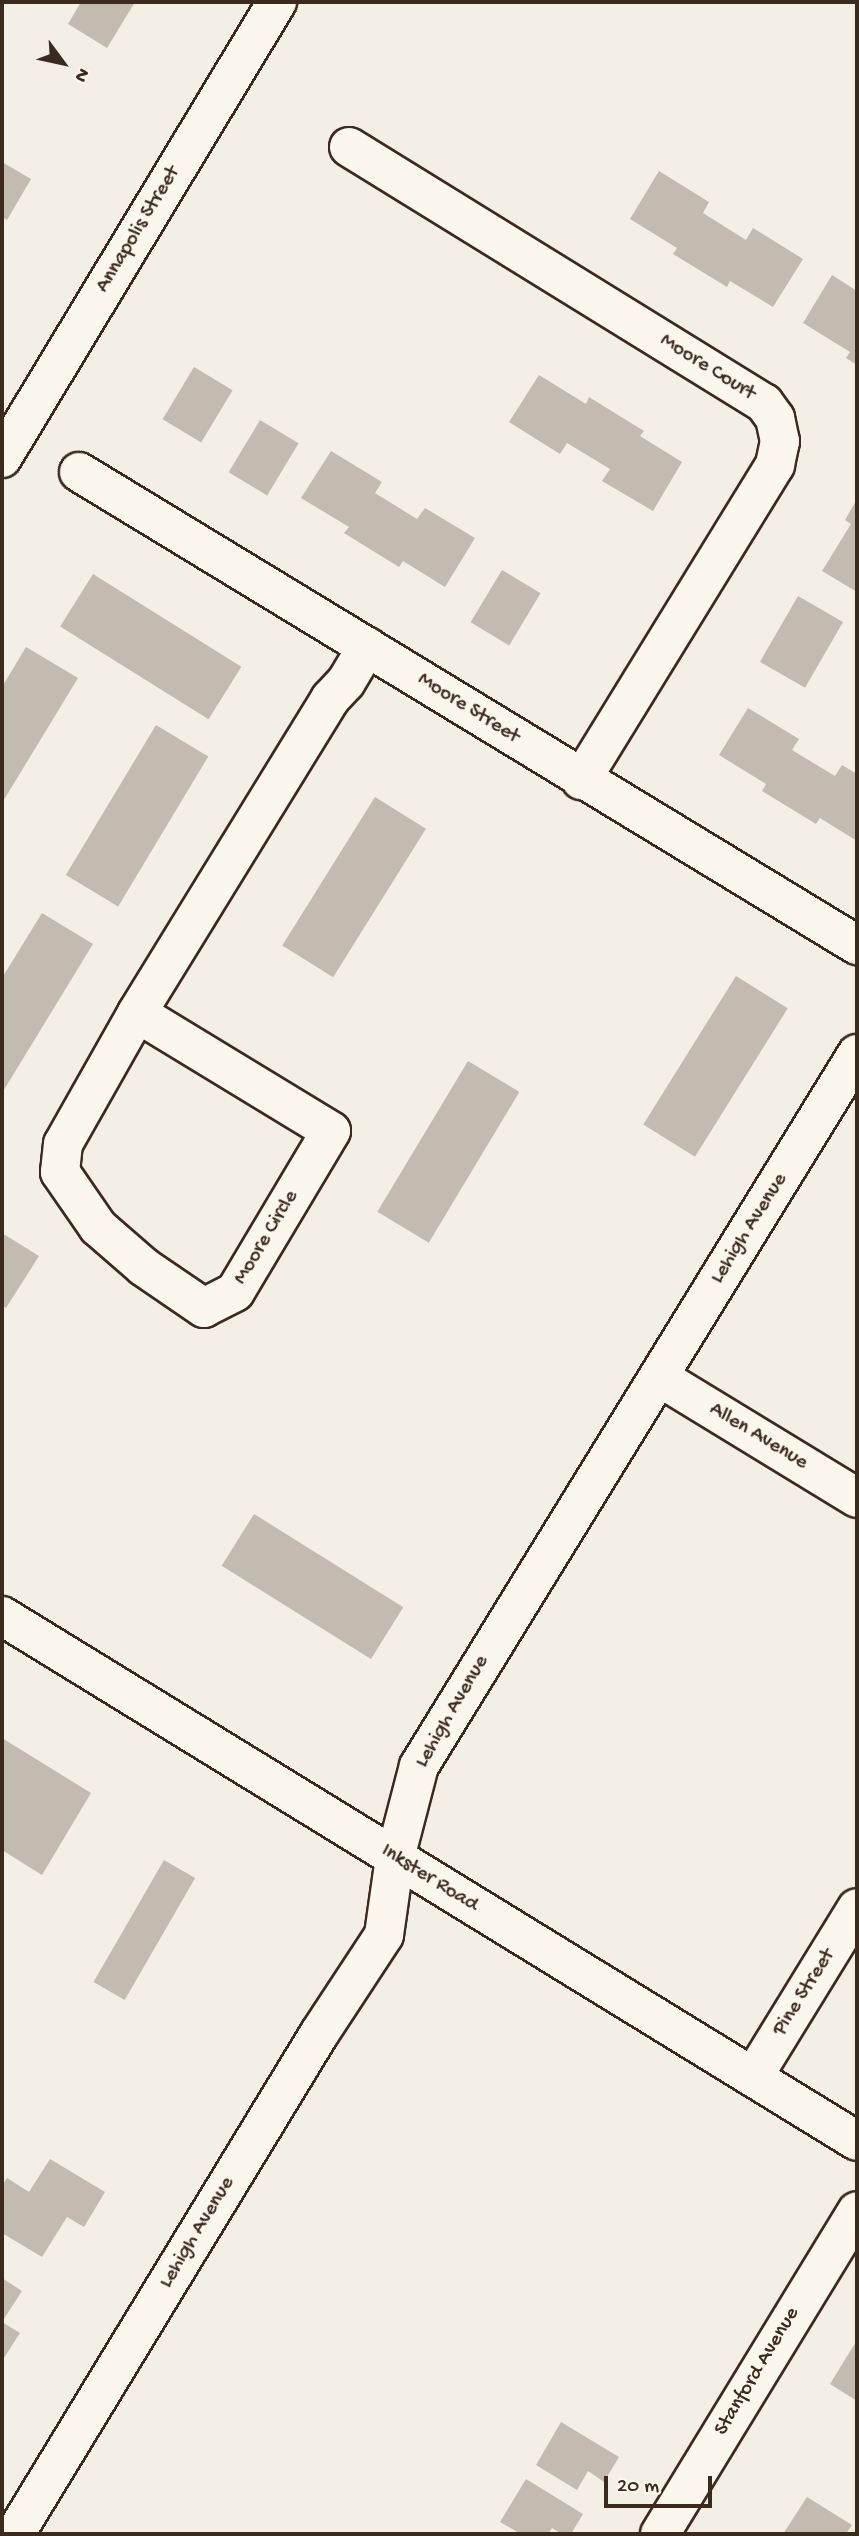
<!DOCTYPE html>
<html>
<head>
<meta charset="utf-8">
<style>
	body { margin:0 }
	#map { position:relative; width:859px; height:2536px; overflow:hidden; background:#f3efe4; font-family:"Gochi Hand",sans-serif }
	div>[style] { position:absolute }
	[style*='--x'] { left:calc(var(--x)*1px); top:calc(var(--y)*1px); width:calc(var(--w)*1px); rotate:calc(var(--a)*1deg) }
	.building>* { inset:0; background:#c3bbb0; transform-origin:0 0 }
	.roads { filter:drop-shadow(2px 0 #3b2a1e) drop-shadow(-2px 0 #3b2a1e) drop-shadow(0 2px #3b2a1e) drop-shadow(0 -2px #3b2a1e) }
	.minor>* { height:38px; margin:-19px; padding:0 19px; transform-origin:19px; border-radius:19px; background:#fbf7ec }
	.major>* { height:38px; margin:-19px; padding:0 19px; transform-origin:19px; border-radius:19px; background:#fbf7ec }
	span { translate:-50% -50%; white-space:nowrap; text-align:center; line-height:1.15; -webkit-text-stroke:7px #fbf7ec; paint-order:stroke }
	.street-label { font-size:21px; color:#3b2a1e }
	.frame { position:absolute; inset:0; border:4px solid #3b2a1e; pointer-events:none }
	.north { position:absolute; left:28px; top:28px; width:70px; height:70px; -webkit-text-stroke:5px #fbf7ec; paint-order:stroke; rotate:123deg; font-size:19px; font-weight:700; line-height:28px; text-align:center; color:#3b2a1e }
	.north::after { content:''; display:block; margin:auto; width:24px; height:32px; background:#3b2a1e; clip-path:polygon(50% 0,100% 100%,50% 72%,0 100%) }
	.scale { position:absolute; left:604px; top:2476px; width:108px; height:32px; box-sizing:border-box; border:4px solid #3b2a1e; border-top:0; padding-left:9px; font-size:21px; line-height:24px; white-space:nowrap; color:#3b2a1e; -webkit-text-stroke:5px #fbf7ec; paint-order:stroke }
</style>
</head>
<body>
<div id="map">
	<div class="building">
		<div style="clip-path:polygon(81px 2px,135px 2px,107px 48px,68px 24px)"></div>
		<div style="clip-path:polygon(2px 162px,31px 179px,7px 220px,2px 217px)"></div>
		<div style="clip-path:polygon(659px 171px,709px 202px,703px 213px,746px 240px,753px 228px,803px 259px,773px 307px,730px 281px,727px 287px,673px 254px,677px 248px,630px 219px)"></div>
		<div style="clip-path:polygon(832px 275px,857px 291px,857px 365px,846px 358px,850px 352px,803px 323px)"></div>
		<div style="left:194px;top:367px;width:45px;height:61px;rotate:31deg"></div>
		<div style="clip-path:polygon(539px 375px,586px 404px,589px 397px,644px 431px,640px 436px,682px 462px,653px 511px,602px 481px,610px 469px,567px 443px,560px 454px,509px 422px)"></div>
		<div style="left:260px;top:420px;width:45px;height:61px;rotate:31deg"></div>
		<div style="clip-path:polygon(331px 451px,382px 482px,375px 493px,417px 519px,425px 508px,475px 538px,445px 587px,403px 561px,399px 567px,344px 533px,349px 527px,301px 498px)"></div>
		<div style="clip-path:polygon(857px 499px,857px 592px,822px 571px,851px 524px,845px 520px)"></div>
		<div style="left:502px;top:570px;width:45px;height:61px;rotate:31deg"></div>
		<div style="left:93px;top:574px;width:175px;height:62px;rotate:32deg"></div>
		<div style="left:798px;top:596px;width:52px;height:76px;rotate:30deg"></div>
		<div style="clip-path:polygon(26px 647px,78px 678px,2px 803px,2px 687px)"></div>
		<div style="clip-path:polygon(748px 708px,799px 739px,792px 750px,835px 776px,842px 765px,857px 774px,857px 841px,820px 818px,816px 824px,762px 791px,766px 784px,719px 755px)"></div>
		<div style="left:156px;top:725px;width:61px;height:175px;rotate:31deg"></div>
		<div style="left:375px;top:797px;width:60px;height:175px;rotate:32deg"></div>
		<div style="clip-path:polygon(42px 913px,93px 944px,2px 1093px,2px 978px)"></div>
		<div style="left:736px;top:976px;width:61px;height:175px;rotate:32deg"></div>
		<div style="left:468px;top:1061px;width:60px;height:176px;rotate:31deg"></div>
		<div style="clip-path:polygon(2px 1233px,39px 1256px,6px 1308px,2px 1305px)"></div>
		<div style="left:254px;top:1514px;width:176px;height:61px;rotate:32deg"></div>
		<div style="clip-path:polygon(2px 1738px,91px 1793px,42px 1875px,2px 1850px)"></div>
		<div style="left:164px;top:1860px;width:36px;height:141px;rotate:30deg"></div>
		<div style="clip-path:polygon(50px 2159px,105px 2192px,84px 2227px,67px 2217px,42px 2257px,2px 2233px,2px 2186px,7px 2178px,29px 2192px)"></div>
		<div style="clip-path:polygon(2px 2278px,22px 2291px,2px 2322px,20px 2333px,2px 2361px)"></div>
		<div style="clip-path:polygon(857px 2340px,857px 2401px,830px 2384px)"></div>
		<div style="clip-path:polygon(561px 2422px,619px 2457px,604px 2482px,588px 2471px,577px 2490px,536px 2465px)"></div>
		<div style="clip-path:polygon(526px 2479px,583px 2514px,571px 2534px,562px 2534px,552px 2528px,548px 2534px,521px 2534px,500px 2522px)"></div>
		<div style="clip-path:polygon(807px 2497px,852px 2525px,846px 2534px,783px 2534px)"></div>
	</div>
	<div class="roads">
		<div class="minor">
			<div style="--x:349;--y:147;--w:488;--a:31.7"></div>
			<div style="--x:764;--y:403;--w:19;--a:54"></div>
			<div style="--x:775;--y:418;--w:24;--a:78"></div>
			<div style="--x:780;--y:441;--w:25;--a:102"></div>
			<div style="--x:775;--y:465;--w:370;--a:121.6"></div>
			<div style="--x:2;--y:458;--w:533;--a:-58.91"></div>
			<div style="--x:79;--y:472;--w:911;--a:31.3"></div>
			<div style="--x:137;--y:1013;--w:227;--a:31.3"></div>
			<div style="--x:331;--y:1131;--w:187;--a:120.8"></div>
			<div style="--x:235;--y:1292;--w:35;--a:153"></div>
			<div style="--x:204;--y:1308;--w:73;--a:-145.7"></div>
			<div style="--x:144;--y:1267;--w:61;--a:-139"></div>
			<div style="--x:98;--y:1227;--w:67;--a:-124.6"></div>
			<div style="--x:60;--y:1172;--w:28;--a:-84"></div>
			<div style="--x:63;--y:1144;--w:150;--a:-60.5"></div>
			<div style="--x:137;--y:1013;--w:369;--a:-58.4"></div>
			<div style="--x:330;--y:699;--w:23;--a:-47"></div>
			<div style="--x:346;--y:682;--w:41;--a:-59"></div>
			<div style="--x:659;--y:1377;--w:232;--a:31.4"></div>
			<div style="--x:753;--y:2077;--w:198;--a:-58.4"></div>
			<div style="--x:15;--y:2534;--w:585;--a:-58.7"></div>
			<div style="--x:319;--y:2034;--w:118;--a:-56.7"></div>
			<div style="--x:384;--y:1935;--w:78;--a:-81.9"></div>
			<div style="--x:395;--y:1858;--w:95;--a:-75.4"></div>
			<div style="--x:419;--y:1766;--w:836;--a:-58.4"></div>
			<div style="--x:660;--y:2534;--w:378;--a:-58.6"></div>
		</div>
		<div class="major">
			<div style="--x:2;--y:1616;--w:1003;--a:31.55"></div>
		</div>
	</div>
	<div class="street-label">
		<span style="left:139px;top:230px;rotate:-59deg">Annapolis Street</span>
		<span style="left:707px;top:368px;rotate:32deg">Moore Court</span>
		<span style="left:468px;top:709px;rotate:32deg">Moore Street</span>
		<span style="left:750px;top:1229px;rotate:-58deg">Lehigh Avenue</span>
		<span style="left:267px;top:1238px;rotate:-59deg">Moore Circle</span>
		<span style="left:758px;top:1437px;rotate:31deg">Allen Avenue</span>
		<span style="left:453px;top:1712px;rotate:-60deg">Lehigh Avenue</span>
		<span style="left:429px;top:1879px;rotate:32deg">Inkster Road</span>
		<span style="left:805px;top:1993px;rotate:-58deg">Pine Street</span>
		<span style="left:198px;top:2233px;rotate:-59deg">Lehigh Avenue</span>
		<span style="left:758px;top:2372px;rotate:-59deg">Stanford Avenue</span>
	</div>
	<div class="frame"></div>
	<div class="north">N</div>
	<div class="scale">20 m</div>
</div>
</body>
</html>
